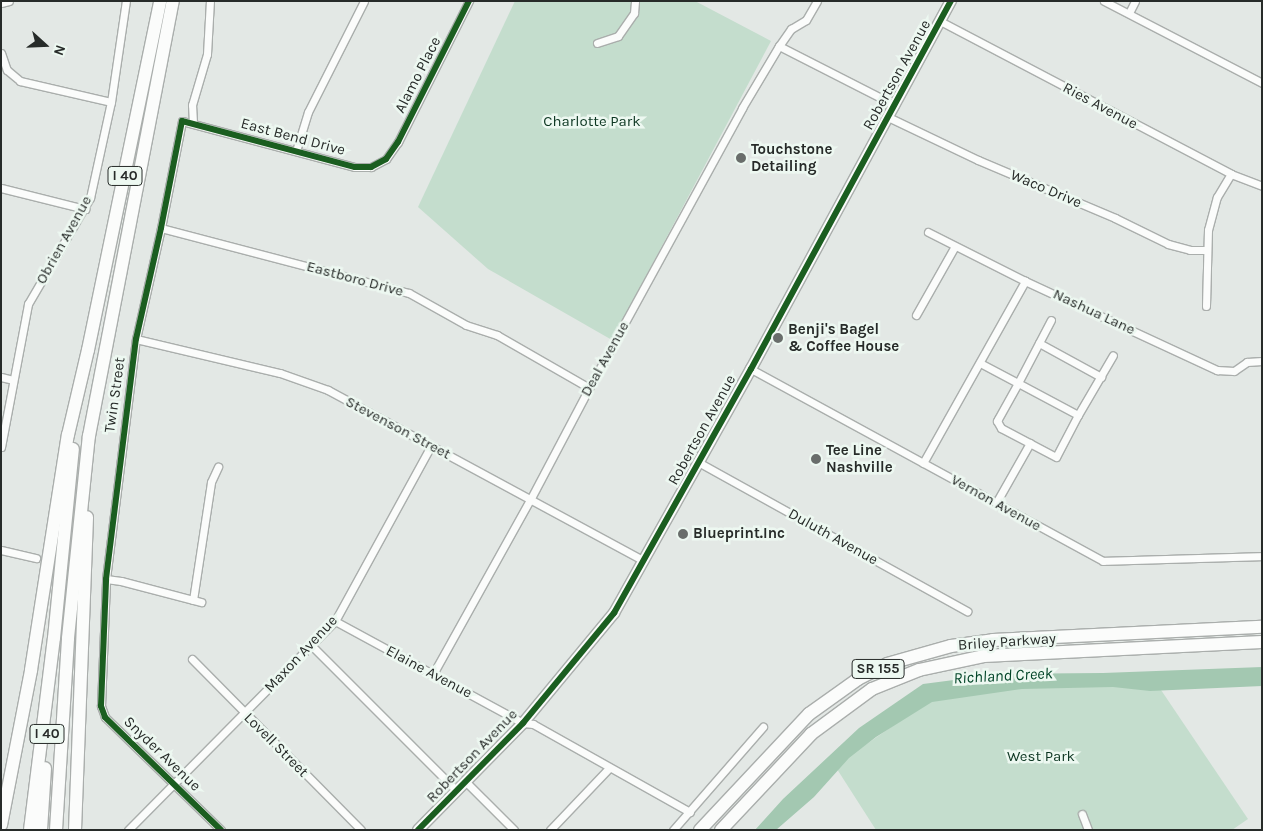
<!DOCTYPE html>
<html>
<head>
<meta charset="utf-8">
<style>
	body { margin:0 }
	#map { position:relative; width:1263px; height:831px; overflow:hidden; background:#e3e8e5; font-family:Karla,sans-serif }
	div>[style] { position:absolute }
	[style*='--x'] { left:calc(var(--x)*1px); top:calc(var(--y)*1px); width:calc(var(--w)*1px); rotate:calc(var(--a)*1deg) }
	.green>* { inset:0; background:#c4ddcd }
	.water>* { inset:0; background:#a3c8b1 }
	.roads { filter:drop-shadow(1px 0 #aaaeac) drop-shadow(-1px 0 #aaaeac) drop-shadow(0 1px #aaaeac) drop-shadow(0 -1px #aaaeac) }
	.street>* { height:7px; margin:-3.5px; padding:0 3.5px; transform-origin:3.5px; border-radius:3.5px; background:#fbfcfb }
	.secondary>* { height:10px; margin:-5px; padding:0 5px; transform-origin:5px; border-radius:5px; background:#fbfcfb }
	.highway>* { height:12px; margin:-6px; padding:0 6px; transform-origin:6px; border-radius:6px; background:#fbfcfb }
	.cycleway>* { height:6px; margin:-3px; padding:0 3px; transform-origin:3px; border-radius:3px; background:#1b5e20 }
	.dots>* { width:14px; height:14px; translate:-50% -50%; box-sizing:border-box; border:2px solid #edf8f1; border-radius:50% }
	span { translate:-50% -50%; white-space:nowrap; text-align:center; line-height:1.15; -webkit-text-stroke:5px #edf8f1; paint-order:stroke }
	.shield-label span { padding:1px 4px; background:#edf8f1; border:1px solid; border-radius:4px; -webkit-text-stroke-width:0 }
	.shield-label { font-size:14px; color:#272b29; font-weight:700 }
	.street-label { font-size:15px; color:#272b29 }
	.park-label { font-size:15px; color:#0c3621 }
	.poi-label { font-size:15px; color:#272b29; font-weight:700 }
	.left { translate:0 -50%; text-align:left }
	.water-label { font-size:16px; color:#014427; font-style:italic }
	.frame { position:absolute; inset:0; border:2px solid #272b29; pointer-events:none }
	.north { position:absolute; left:20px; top:20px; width:50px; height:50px; -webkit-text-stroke:4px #edf8f1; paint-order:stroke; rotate:110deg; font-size:14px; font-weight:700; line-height:20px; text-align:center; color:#272b29 }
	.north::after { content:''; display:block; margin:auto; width:18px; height:22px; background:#272b29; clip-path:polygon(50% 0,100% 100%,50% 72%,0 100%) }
</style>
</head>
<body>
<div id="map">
	<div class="green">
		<div style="clip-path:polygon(515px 1px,695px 1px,771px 41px,612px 340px,488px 269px,418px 207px)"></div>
		<div style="clip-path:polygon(1014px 683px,1159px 687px,1248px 819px,1232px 830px,876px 830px,835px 766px,936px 696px)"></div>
	</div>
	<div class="water">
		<div style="clip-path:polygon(1262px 667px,1262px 686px,1150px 691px,1113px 687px,1022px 689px,932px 702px,876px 737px,849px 758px,814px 797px,776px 830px,755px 830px,783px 799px,859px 728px,923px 684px,1000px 674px,1103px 673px)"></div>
	</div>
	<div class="roads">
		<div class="street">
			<div style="--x:1104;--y:1;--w:178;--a:27.4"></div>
			<div style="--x:1;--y:3;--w:8;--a:-14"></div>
			<div style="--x:1129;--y:13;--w:13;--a:-63"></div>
			<div style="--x:940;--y:21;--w:329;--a:27.7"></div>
			<div style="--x:1231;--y:174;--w:33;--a:21"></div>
			<div style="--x:597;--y:43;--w:22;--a:-18"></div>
			<div style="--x:618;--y:36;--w:28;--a:-55"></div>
			<div style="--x:634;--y:13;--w:12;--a:-85"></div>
			<div style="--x:779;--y:46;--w:130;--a:27"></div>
			<div style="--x:1;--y:53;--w:18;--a:71"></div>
			<div style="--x:7;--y:70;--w:17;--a:40"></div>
			<div style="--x:20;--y:81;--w:93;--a:13"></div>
			<div style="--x:888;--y:117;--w:100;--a:25.5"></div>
			<div style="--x:978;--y:160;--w:149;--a:22.9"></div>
			<div style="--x:1115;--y:218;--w:59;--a:26.1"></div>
			<div style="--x:1168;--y:244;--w:23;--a:15"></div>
			<div style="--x:1190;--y:250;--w:17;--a:0"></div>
			<div style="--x:193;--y:123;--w:18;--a:-93"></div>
			<div style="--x:192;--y:105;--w:53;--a:-73.6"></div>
			<div style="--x:207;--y:54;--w:53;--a:-86.8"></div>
			<div style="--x:296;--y:151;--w:41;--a:-72.9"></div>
			<div style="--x:308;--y:112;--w:124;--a:-63.2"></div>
			<div style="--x:1;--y:188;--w:87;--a:14"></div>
			<div style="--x:161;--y:228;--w:256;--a:14.7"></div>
			<div style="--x:409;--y:293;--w:65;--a:29.3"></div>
			<div style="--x:466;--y:325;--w:33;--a:18"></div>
			<div style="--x:497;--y:335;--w:106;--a:29.9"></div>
			<div style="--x:928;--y:232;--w:109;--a:26.8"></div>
			<div style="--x:1025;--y:281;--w:212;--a:24.9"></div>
			<div style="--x:1217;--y:370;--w:17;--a:3"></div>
			<div style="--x:1234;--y:371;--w:16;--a:-35"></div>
			<div style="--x:1247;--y:362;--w:15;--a:-4"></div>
			<div style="--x:1206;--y:306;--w:76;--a:-88.5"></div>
			<div style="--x:1208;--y:230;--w:34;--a:-75"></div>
			<div style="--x:1217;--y:197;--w:27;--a:-59"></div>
			<div style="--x:916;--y:315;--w:79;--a:-60.5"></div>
			<div style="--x:136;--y:339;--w:148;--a:13.3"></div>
			<div style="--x:280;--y:373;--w:51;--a:19.5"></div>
			<div style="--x:328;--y:390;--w:359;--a:28.4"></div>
			<div style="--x:1039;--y:343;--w:71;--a:28.7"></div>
			<div style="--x:980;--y:363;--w:43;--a:27.8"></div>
			<div style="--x:1018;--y:383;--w:68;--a:28.1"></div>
			<div style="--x:1078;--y:415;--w:47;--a:117.6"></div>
			<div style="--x:1056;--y:457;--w:62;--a:-152.2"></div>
			<div style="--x:1001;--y:428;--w:8;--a:-120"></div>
			<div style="--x:997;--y:421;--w:2;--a:-63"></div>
			<div style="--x:998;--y:419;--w:41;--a:-60.9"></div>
			<div style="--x:1018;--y:383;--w:71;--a:-62.4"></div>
			<div style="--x:751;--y:369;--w:401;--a:28.6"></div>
			<div style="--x:1103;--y:561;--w:159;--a:-1.8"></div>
			<div style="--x:1;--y:377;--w:12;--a:14"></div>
			<div style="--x:1078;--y:415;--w:69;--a:-59.7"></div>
			<div style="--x:1;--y:447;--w:146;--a:-79.3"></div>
			<div style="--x:28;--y:304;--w:123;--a:-59.7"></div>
			<div style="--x:90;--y:198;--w:98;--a:-77.7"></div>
			<div style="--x:111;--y:102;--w:102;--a:-81.6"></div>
			<div style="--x:698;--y:462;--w:308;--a:29"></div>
			<div style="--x:923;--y:463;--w:209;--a:-60.7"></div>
			<div style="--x:996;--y:503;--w:69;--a:-60.5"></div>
			<div style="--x:1;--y:550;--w:36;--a:13"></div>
			<div style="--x:106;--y:579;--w:15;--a:8"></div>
			<div style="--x:121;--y:581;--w:83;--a:14.7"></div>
			<div style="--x:193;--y:600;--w:119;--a:-81.3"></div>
			<div style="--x:211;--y:482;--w:17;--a:-65"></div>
			<div style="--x:335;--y:621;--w:214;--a:28.5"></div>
			<div style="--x:523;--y:723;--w:10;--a:6"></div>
			<div style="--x:533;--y:724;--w:180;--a:29.3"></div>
			<div style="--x:311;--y:645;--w:206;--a:45"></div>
			<div style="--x:192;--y:659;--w:240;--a:45.3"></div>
			<div style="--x:433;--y:674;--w:199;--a:-60.9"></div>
			<div style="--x:530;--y:500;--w:127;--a:-62.2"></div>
			<div style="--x:589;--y:388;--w:319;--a:-61.3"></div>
			<div style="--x:742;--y:108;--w:72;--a:-59.2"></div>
			<div style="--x:779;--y:46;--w:21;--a:-55"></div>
			<div style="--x:791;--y:29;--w:17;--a:-31"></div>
			<div style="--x:806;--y:20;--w:22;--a:-60"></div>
			<div style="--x:466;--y:782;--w:68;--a:45"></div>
			<div style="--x:1082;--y:814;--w:17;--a:69"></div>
			<div style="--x:128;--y:830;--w:294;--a:-45.3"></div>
			<div style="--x:335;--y:621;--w:200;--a:-61.3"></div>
			<div style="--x:221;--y:830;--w:162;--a:-135.8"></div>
			<div style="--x:105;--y:717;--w:12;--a:-110"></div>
			<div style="--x:101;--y:706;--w:127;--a:-87.7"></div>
			<div style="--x:106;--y:579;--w:242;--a:-82.9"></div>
			<div style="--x:136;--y:339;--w:114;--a:-77.3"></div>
			<div style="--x:161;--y:228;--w:109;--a:-78.9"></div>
			<div style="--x:182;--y:121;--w:179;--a:14.9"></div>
			<div style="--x:355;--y:167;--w:16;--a:0"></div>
			<div style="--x:371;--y:167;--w:17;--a:-28"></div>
			<div style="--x:386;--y:159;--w:21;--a:-55"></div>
			<div style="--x:398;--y:142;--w:158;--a:-63.3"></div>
			<div style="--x:550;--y:830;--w:86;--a:-46.4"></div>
			<div style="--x:673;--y:830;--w:137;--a:-48.9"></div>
		</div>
		<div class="secondary">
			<div style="--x:418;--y:830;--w:150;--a:-45.5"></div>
			<div style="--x:523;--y:723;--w:143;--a:-50.4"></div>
			<div style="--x:614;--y:613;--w:280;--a:-60.7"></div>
			<div style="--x:751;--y:369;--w:419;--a:-61.5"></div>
		</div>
		<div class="highway">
			<div style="--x:1;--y:825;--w:158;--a:-79"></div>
			<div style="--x:31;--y:670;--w:238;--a:-81.1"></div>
			<div style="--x:68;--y:435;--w:87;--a:-76.8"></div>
			<div style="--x:88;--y:350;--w:356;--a:-78.3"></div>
			<div style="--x:30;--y:830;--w:193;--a:-82.9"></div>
			<div style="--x:54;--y:638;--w:190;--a:-84.3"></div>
			<div style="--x:41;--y:830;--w:62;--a:-86.3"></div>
			<div style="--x:56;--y:830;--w:192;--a:-86.4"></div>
			<div style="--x:68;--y:638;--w:203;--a:-84.1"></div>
			<div style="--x:89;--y:436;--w:443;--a:-79.1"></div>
			<div style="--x:75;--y:830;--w:313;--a:-87.8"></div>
			<div style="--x:700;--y:830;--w:159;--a:-46.8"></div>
			<div style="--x:809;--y:714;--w:60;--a:-35.5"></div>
			<div style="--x:858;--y:679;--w:33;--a:-27"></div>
			<div style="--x:887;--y:664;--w:66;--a:-15.7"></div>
			<div style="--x:951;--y:646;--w:42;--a:-8.1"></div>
			<div style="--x:993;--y:640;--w:269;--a:-2.8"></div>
			<div style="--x:721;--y:830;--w:132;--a:-46.8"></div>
			<div style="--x:811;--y:734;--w:76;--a:-36.4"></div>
			<div style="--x:872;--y:689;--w:51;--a:-22"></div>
			<div style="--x:919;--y:670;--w:66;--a:-12.2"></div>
			<div style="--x:984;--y:656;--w:278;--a:-2.9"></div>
		</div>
	</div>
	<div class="cycleway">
		<div style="--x:221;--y:830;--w:162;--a:-135.8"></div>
		<div style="--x:105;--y:717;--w:12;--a:-110"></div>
		<div style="--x:101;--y:706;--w:127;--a:-87.7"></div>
		<div style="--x:106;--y:579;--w:242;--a:-82.9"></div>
		<div style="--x:136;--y:339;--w:114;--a:-77.3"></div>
		<div style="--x:161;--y:228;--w:109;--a:-78.9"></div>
		<div style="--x:182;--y:121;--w:179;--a:14.9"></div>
		<div style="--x:355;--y:167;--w:16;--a:0"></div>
		<div style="--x:371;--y:167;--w:17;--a:-28"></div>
		<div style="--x:386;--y:159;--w:21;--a:-55"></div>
		<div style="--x:398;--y:142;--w:158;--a:-63.3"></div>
		<div style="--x:418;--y:830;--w:150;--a:-45.5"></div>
		<div style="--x:523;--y:723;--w:143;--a:-50.4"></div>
		<div style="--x:614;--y:613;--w:280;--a:-60.7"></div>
		<div style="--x:751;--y:369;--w:419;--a:-61.5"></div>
	</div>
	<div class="dots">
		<div style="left:741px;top:158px;background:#696d6b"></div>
		<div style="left:778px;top:338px;background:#696d6b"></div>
		<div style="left:816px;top:459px;background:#696d6b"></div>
		<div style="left:683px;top:534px;background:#696d6b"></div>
	</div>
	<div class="shield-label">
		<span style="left:125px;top:176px">I 40</span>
		<span style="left:878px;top:669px">SR 155</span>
		<span style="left:47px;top:734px">I 40</span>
	</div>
	<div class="street-label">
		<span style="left:418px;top:75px;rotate:-63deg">Alamo Place</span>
		<span style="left:897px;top:75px;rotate:-61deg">Robertson Avenue</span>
		<span style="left:1100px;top:106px;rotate:28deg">Ries Avenue</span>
		<span style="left:293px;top:137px;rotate:15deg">East Bend Drive</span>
		<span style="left:1046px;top:189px;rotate:23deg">Waco Drive</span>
		<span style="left:64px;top:240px;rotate:-61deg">Obrien Avenue</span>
		<span style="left:355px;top:279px;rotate:15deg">Eastboro Drive</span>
		<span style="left:1094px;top:312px;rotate:25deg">Nashua Lane</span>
		<span style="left:605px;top:359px;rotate:-61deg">Deal Avenue</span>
		<span style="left:115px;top:395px;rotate:-82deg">Twin Street</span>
		<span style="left:398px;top:428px;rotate:28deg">Stevenson Street</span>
		<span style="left:702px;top:430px;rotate:-61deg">Robertson Avenue</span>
		<span style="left:996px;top:503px;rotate:29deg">Vernon Avenue</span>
		<span style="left:833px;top:537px;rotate:29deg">Duluth Avenue</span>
		<span style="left:1007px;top:642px;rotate:-4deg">Briley Parkway</span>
		<span style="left:301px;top:654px;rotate:-47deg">Maxon Avenue</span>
		<span style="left:429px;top:672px;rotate:28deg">Elaine Avenue</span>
		<span style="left:276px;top:745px;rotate:45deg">Lovell Street</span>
		<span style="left:162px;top:754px;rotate:44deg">Snyder Avenue</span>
		<span style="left:472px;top:756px;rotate:-46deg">Robertson Avenue</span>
	</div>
	<div class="park-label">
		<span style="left:592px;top:122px">Charlotte Park</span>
		<span style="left:1041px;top:757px">West Park</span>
	</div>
	<div class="poi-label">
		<span class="left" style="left:751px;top:158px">Touchstone<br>Detailing</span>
		<span class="left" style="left:788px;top:338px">Benji's Bagel<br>&amp; Coffee House</span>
		<span class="left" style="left:826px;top:459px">Tee Line<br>Nashville</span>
		<span class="left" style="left:693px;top:534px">Blueprint.Inc</span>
	</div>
	<div class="water-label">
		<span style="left:1003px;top:676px;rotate:-3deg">Richland Creek</span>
	</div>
	<div class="frame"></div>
	<div class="north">N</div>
</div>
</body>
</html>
